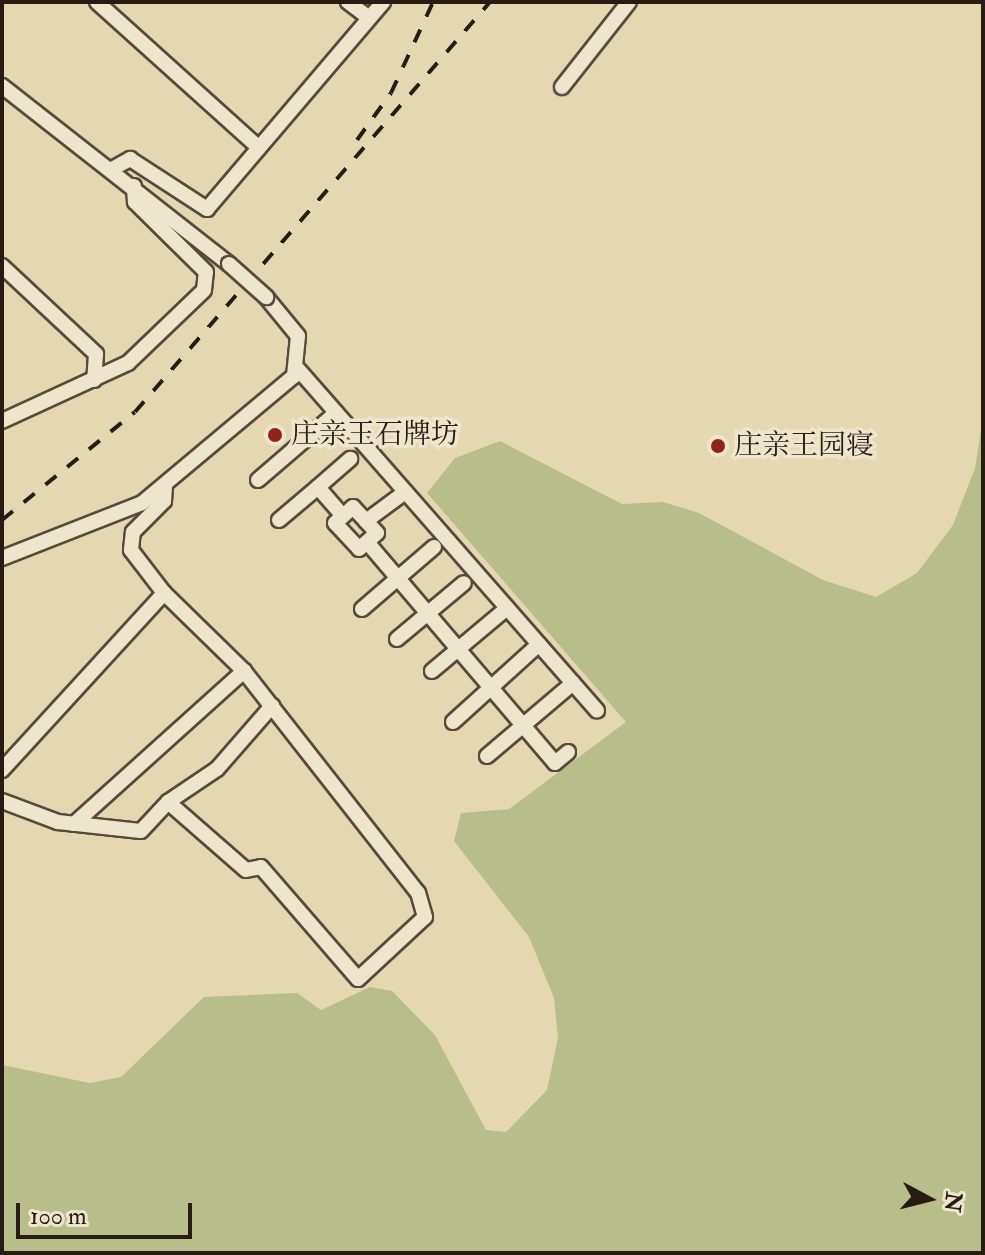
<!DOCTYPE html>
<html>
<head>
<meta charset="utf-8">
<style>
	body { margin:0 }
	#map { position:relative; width:985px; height:1255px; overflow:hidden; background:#e5d8b1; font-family:"IM FELL Double Pica","Noto Serif SC",serif }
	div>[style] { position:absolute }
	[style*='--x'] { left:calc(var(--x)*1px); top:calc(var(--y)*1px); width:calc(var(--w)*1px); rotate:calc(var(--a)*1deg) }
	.green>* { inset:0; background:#b7be8a }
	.roads { filter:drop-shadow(2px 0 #574a3b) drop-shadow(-2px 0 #574a3b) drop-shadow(0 2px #574a3b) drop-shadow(0 -2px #574a3b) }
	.minor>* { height:14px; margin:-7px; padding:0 7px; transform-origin:7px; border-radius:7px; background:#eee6cc }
	.rail>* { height:4px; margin-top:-2px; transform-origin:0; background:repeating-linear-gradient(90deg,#281b14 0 14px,transparent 0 28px) }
	.bridges { filter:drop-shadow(2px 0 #574a3b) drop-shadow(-2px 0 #574a3b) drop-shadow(0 2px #574a3b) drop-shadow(0 -2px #574a3b) }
	.minor-bridge>* { height:14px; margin:-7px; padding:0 7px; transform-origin:7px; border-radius:7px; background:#eee6cc }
	.dots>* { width:22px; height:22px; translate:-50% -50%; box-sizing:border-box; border:4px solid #eee6cc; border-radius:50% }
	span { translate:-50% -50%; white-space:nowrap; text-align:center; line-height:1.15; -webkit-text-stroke:7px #eee6cc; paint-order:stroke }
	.poi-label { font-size:28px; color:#281b14 }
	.left { translate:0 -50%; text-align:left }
	.frame { position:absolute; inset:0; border:4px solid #281b14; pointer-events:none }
	.north { position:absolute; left:889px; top:1159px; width:80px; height:80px; -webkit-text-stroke:6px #eee6cc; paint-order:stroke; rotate:97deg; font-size:22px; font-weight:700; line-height:32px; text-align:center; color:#281b14 }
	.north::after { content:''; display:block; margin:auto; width:28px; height:36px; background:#281b14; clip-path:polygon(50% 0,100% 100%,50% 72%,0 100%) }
	.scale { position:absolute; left:16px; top:1203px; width:176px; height:36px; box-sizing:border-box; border:4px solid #281b14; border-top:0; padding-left:10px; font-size:24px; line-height:28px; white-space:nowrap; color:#281b14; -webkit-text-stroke:6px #eee6cc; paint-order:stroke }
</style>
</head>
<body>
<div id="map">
	<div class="green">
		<div style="clip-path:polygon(983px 417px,983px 1253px,2px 1253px,2px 1065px,90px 1083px,121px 1077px,204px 997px,297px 993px,321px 1010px,370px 987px,392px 991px,435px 1035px,486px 1130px,506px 1132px,547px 1090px,558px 1038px,554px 998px,529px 937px,454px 841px,461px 813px,509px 809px,626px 722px,427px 493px,455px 458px,500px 441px,622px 504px,663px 502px,699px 513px,823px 580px,876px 597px,917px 573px,953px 525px,975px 468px)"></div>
	</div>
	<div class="roads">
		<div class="minor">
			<div style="--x:97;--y:2;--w:218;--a:42"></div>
			<div style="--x:348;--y:2;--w:26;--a:37"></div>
			<div style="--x:2;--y:86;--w:288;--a:38.1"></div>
			<div style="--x:562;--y:87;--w:108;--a:-51.8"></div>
			<div style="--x:112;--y:169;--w:21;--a:-29"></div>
			<div style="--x:130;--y:159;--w:92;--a:33"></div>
			<div style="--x:207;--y:209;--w:272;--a:-49.6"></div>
			<div style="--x:2;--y:266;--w:129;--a:43.1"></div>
			<div style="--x:96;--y:354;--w:26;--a:94"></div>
			<div style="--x:298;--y:369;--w:454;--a:48.8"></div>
			<div style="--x:2;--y:421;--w:139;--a:-24.7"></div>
			<div style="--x:128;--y:363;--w:105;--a:-43.8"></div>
			<div style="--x:204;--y:290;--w:18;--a:-84"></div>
			<div style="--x:206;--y:272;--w:100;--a:-135.4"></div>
			<div style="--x:135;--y:202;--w:16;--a:-94"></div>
			<div style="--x:258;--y:480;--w:103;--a:-40.7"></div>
			<div style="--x:343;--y:516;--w:38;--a:-131"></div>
			<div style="--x:318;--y:487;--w:43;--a:-41.2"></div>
			<div style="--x:279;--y:520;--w:51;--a:-40.2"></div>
			<div style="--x:366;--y:521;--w:19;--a:-133"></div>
			<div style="--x:353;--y:507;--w:24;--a:138"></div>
			<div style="--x:335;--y:523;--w:35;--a:47"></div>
			<div style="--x:359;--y:549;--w:24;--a:-42"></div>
			<div style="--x:377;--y:533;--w:16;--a:-133"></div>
			<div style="--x:366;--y:521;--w:49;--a:-36.6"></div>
			<div style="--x:367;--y:542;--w:290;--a:49.6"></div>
			<div style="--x:555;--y:763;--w:17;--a:-40"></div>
			<div style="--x:2;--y:558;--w:150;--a:-21.4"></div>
			<div style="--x:142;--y:503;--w:198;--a:-39.9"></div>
			<div style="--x:294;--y:376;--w:40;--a:-84.3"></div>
			<div style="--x:298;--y:336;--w:50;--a:-129.4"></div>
			<div style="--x:362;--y:609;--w:95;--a:-40.7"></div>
			<div style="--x:397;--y:639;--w:87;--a:-39.9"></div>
			<div style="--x:432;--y:671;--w:98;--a:-40"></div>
			<div style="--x:453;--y:722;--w:116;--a:-42.2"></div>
			<div style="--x:487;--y:756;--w:113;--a:-40.3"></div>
			<div style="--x:2;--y:770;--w:240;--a:-47.5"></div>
			<div style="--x:2;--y:801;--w:60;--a:20.6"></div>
			<div style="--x:58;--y:822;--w:83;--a:6.2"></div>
			<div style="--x:141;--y:831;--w:40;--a:-47"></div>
			<div style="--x:168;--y:802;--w:103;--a:41.1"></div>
			<div style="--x:246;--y:870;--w:15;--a:-11"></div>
			<div style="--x:261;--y:867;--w:148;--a:49.1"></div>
			<div style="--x:358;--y:979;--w:91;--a:-42.8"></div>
			<div style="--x:425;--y:917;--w:25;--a:-106"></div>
			<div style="--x:418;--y:893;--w:282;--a:-128.1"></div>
			<div style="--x:244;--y:671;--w:112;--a:-135.7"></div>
			<div style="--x:164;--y:593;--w:54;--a:-127.5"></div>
			<div style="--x:131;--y:550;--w:18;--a:-84"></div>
			<div style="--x:133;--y:532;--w:44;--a:-45"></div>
			<div style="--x:164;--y:501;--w:14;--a:-86"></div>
			<div style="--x:168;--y:802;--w:59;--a:-34"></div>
			<div style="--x:217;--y:769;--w:84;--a:-48.9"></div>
			<div style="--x:74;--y:824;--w:229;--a:-42"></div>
		</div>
	</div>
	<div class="rail">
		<div style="--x:357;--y:140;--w:58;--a:-54.1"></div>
		<div style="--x:391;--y:93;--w:100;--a:-65.2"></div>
		<div style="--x:2;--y:520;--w:171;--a:-39.1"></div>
		<div style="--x:135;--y:412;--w:542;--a:-49.11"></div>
	</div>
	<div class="bridges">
		<div class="minor-bridge">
			<div style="--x:229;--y:264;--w:50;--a:41.7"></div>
		</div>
	</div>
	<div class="dots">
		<div style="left:275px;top:435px;background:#8f2418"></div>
		<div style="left:718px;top:446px;background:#8f2418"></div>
	</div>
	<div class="poi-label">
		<span class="left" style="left:291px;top:435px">庄亲王石牌坊</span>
		<span class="left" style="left:734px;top:446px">庄亲王园寝</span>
	</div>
	<div class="frame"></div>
	<div class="north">N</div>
	<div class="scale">100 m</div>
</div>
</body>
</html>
